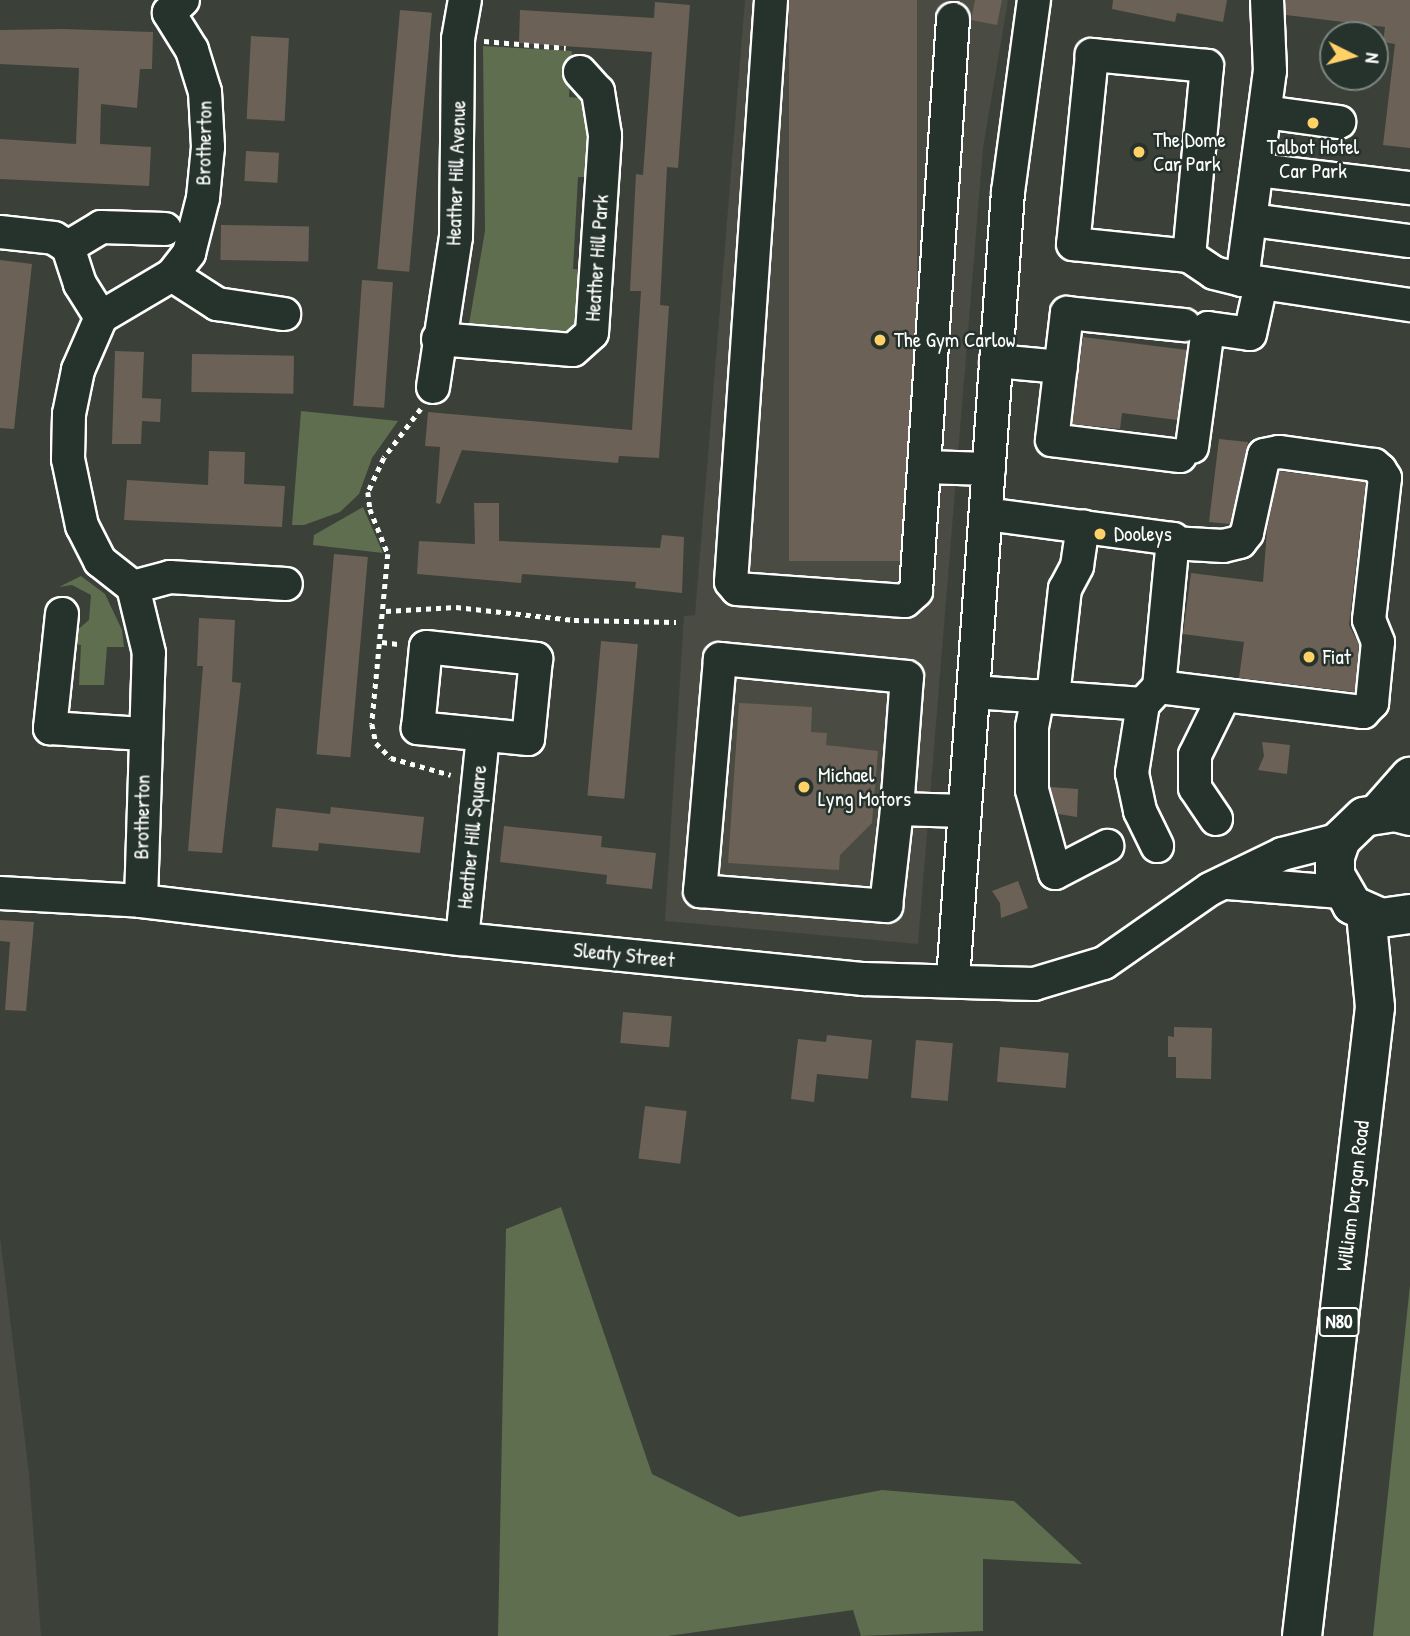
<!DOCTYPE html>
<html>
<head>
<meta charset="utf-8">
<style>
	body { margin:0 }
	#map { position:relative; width:1410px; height:1636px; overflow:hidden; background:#3b4139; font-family:"Patrick Hand",sans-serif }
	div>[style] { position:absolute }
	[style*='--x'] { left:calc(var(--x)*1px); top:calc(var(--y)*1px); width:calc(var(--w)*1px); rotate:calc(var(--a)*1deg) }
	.built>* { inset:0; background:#4a4b42 }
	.green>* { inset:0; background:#5e6e4f }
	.building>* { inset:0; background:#6c6156; transform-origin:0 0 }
	.path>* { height:4.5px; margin-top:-2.25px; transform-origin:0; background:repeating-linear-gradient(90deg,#fff 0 5px,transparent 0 10px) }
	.roads { filter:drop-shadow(2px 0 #fff) drop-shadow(-2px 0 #fff) drop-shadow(0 2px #fff) drop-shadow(0 -2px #fff) }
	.minor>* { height:32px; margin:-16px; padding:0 16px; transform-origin:16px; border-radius:16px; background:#26332d }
	.major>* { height:38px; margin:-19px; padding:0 19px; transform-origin:19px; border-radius:19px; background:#26332d }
	.dots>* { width:19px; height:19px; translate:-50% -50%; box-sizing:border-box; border:4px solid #26332d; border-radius:50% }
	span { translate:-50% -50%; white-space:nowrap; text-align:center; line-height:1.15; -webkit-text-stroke:5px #26332d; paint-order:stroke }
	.shield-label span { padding:2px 5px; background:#26332d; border:2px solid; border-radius:5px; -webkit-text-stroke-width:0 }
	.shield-label { font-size:19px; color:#fff; font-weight:700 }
	.poi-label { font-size:21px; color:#fff }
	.left { translate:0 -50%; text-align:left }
	.street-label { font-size:21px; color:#fff }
	.north { position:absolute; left:1319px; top:21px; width:70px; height:70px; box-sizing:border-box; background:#26332d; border:2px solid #7d8581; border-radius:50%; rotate:96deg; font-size:19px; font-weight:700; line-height:28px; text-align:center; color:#fff }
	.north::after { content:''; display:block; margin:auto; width:24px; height:32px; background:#ffd166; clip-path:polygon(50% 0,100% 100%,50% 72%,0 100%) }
</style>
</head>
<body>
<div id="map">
	<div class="built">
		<div style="clip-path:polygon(745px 0,1008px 0,983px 148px,918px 944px,665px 921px,684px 616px,695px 615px)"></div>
		<div style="clip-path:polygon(0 1237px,29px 1473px,41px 1636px,0 1636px)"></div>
	</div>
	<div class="green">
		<div style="clip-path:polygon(483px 46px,572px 51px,569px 97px,593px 99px,594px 177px,578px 177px,573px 269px,589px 270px,579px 335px,468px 330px,485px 231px)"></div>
		<div style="clip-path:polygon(301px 411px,398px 421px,372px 458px,359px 494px,340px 512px,304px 525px,292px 525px)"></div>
		<div style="clip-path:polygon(363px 507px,383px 553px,313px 545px,314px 535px)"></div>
		<div style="clip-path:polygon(81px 576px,105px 594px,122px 630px,124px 647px,107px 647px,104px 685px,79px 685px,81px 645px,62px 643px,89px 620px,91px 595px,72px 585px,59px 587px)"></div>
		<div style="clip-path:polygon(561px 1207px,652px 1474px,739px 1517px,882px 1490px,1014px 1501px,1082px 1564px,983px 1559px,983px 1631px,861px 1636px,853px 1610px,668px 1636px,498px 1636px,506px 1229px)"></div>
		<div style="clip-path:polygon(1410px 1285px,1410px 1636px,1373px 1636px)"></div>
	</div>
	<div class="building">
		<div style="left:789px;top:0;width:128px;height:561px"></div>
		<div style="clip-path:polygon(975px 0,1002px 0,997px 25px,971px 20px)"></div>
		<div style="clip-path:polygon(1113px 0,1227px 0,1223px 22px,1177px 13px,1175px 22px,1112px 9px)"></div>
		<div style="clip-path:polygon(1285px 0,1410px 0,1410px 148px,1383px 145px,1395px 44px,1383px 42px,1385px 27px,1286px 15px)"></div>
		<div style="clip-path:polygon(655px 2px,690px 5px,678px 168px,667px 167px,660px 305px,669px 306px,659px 458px,619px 456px,618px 463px,462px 450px,440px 504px,436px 503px,440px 447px,425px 446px,428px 412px,632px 430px,641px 291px,630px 291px,636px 174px,643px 175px,652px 52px,519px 43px,520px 10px,654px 18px)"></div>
		<div style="left:400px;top:10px;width:32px;height:260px;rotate:5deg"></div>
		<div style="clip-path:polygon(63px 29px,153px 32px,152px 69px,140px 69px,137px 108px,101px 104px,100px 144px,151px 147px,149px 186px,0 179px,0 139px,76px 144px,79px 68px,0 64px,0 30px)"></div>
		<div style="left:251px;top:36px;width:38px;height:83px;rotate:3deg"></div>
		<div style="left:246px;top:151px;width:33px;height:30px;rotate:3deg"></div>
		<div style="left:221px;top:225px;width:88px;height:35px;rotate:1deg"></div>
		<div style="clip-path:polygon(0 260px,32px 264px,14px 429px,0 428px)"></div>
		<div style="left:362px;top:280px;width:31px;height:126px;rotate:4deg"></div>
		<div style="clip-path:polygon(1083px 337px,1187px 350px,1177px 420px,1122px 413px,1120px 429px,1072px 424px)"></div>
		<div style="clip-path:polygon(115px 351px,144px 352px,142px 398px,161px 399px,160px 422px,142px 421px,141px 444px,112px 444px)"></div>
		<div style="left:192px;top:354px;width:102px;height:38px;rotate:1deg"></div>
		<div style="clip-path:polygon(1219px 439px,1248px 442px,1230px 524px,1209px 522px)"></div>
		<div style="clip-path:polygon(209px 451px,245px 452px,244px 484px,285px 486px,282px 527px,124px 520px,127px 480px,208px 485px)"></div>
		<div style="clip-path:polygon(1279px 471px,1366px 482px,1349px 625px,1359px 645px,1355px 692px,1239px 678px,1244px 642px,1183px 634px,1191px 573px,1263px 582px,1267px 530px)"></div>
		<div style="clip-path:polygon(474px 503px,499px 503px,499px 541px,660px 548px,662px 535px,684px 537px,682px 593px,635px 588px,636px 582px,522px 574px,521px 583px,417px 574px,419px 541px,475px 544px)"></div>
		<div style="left:334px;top:554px;width:34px;height:201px;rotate:5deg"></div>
		<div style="clip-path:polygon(199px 618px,235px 620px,232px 682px,241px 683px,222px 853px,188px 851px,203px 666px,197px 666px)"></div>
		<div style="left:601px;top:641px;width:37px;height:155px;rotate:5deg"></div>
		<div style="clip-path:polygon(739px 703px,812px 707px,811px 732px,827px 733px,826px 745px,878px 751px,872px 823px,840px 855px,839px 870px,728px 863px)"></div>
		<div style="clip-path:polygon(1262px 742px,1290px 745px,1287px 774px,1258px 770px,1264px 756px)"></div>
		<div style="clip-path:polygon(1050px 787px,1078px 789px,1077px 817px,1058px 814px)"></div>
		<div style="clip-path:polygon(331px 807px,424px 817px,420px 853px,319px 843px,318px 851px,272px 847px,276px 808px,330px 814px)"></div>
		<div style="clip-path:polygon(504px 826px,602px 836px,601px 847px,656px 853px,652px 889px,606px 884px,607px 875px,500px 862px)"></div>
		<div style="clip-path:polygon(1018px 881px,1028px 908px,1001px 918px,1000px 903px,992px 891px)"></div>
		<div style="clip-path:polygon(0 920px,34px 922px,26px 1011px,5px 1010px,10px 942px,0 941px)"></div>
		<div style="left:623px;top:1012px;width:49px;height:31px;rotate:5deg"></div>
		<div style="clip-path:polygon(1174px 1027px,1212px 1028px,1211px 1079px,1176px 1078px,1176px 1057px,1168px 1057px,1168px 1036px,1174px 1037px)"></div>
		<div style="clip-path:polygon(827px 1035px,872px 1040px,868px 1079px,817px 1074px,814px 1102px,791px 1099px,798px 1039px,826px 1042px)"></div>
		<div style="left:916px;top:1040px;width:37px;height:58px;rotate:5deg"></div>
		<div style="left:1000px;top:1047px;width:69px;height:35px;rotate:5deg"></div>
		<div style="left:645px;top:1106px;width:42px;height:53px;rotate:7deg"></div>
	</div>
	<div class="path">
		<div style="--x:484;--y:41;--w:82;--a:4.9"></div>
		<div style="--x:421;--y:409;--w:61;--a:127.1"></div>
		<div style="--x:384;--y:458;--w:38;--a:115"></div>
		<div style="--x:368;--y:492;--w:17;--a:83"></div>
		<div style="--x:370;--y:509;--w:48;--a:68.2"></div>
		<div style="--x:388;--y:554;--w:171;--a:95.4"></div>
		<div style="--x:372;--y:724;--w:19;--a:78"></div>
		<div style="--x:376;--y:743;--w:21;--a:45"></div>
		<div style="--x:391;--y:758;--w:62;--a:15.8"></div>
		<div style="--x:386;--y:611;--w:70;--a:-3.3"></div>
		<div style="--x:456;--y:607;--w:119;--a:6.3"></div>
		<div style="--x:574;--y:620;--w:102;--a:1.1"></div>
		<div style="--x:382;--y:642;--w:16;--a:7"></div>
	</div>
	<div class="roads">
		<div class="minor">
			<div style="--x:771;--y:0;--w:583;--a:93.93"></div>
			<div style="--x:731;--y:582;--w:9;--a:49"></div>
			<div style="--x:737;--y:589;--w:168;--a:4.1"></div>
			<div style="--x:905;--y:601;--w:15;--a:-42"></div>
			<div style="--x:916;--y:591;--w:573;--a:-86.3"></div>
			<div style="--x:1265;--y:112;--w:75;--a:7.7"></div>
			<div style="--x:1258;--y:170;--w:153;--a:6.8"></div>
			<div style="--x:1252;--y:220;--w:159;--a:7.6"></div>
			<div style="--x:0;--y:232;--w:54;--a:6.3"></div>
			<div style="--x:54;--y:238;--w:17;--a:33"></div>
			<div style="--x:68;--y:247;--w:39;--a:72"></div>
			<div style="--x:80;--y:284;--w:39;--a:58"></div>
			<div style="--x:68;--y:247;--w:39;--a:-31"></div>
			<div style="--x:101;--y:227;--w:64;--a:1.8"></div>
			<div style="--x:1189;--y:256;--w:191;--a:-84.6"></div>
			<div style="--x:1207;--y:66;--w:116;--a:-174.5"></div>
			<div style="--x:1092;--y:55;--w:190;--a:95.7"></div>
			<div style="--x:1073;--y:244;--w:117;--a:5.9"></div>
			<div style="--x:1189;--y:256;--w:30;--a:34"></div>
			<div style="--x:1214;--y:273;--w:29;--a:14"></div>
			<div style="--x:1242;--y:280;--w:170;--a:8.5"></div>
			<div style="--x:172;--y:275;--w:54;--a:32.8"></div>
			<div style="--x:217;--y:304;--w:68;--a:8.5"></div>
			<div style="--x:1242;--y:280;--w:211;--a:-82.4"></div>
			<div style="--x:1270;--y:71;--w:71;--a:-92.4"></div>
			<div style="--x:438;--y:339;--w:135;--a:4.7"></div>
			<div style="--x:573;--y:350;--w:25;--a:-42"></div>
			<div style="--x:592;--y:333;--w:198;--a:-86.2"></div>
			<div style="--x:605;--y:135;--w:44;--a:-99.2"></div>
			<div style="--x:598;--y:92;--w:27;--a:-132"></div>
			<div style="--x:996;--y:361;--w:65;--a:5.3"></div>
			<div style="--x:433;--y:387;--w:152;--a:-81.3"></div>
			<div style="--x:456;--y:237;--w:198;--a:-89.4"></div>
			<div style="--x:458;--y:39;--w:40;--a:-80"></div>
			<div style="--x:1192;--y:447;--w:120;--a:-82.3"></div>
			<div style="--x:1208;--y:328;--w:42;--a:8.1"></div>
			<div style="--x:1250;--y:334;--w:51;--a:-77.6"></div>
			<div style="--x:1180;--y:456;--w:129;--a:-172.9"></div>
			<div style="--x:1052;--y:440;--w:128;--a:-83.3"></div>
			<div style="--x:1067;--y:313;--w:118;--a:5.9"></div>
			<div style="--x:924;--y:467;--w:65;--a:1.8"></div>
			<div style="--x:986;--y:514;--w:189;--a:7.6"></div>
			<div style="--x:1173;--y:539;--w:149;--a:95.4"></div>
			<div style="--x:133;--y:587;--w:38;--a:-15"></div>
			<div style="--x:170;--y:577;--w:116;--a:3.5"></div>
			<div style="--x:62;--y:614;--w:115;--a:96"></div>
			<div style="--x:50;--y:728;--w:93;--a:3.7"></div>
			<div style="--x:426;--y:647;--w:111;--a:6.2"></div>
			<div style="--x:536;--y:659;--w:80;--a:95.7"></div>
			<div style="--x:528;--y:739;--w:111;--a:-174.3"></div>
			<div style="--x:418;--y:728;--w:81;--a:-84.4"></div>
			<div style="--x:973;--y:692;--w:170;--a:4"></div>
			<div style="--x:1143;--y:704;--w:23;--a:-47"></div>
			<div style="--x:1159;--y:687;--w:206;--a:7"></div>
			<div style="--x:1363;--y:712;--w:13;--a:-45"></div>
			<div style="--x:1372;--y:703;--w:61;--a:-84.4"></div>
			<div style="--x:1378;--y:642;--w:24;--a:-112"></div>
			<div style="--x:1369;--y:620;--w:143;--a:-83.6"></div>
			<div style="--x:1385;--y:478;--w:9;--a:-122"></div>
			<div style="--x:1380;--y:470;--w:8;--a:-140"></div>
			<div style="--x:1374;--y:465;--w:96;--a:-172.2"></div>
			<div style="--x:1279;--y:452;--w:15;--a:169"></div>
			<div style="--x:1264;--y:455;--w:80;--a:102.3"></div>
			<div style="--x:1247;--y:533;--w:11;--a:128"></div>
			<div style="--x:1240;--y:542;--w:17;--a:167"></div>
			<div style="--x:1223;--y:546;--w:51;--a:-176.6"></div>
			<div style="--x:1038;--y:696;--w:32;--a:101"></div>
			<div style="--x:1032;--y:727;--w:63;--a:90"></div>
			<div style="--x:1032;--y:790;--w:86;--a:74.5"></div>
			<div style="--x:1055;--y:873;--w:59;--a:-27.4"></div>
			<div style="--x:1053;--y:697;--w:109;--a:-83.7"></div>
			<div style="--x:1065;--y:589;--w:26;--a:-62"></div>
			<div style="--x:1077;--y:566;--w:40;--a:-81.5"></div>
			<div style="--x:1143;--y:704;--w:70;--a:99.1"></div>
			<div style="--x:1132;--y:773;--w:39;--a:78"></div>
			<div style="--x:1140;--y:811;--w:39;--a:64"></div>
			<div style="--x:897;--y:809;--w:132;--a:-85.7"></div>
			<div style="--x:907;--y:677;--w:188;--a:-174.5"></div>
			<div style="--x:720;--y:659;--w:233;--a:94.9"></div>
			<div style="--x:700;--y:891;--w:187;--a:4.6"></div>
			<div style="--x:886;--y:906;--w:98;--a:-83.5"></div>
			<div style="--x:897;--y:809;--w:68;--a:1.7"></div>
			<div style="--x:1216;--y:819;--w:37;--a:-124"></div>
			<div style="--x:1195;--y:788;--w:33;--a:-90"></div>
			<div style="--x:1195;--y:755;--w:66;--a:-63.8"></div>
			<div style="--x:1228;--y:883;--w:113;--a:4.6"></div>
			<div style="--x:0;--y:893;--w:141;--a:3.2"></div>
			<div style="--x:141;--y:901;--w:323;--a:6.8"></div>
			<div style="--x:462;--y:939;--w:404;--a:5.7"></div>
			<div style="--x:864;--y:979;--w:170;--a:1.7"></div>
			<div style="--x:1034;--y:984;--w:73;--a:-16.7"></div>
			<div style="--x:1104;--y:963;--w:129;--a:-34.9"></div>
			<div style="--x:1210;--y:889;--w:80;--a:-25.9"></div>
			<div style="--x:1282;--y:854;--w:61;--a:-14.3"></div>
			<div style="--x:141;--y:901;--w:248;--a:-88.2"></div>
			<div style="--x:149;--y:653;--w:68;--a:-103.6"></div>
			<div style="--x:133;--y:587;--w:42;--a:-141.8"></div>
			<div style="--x:100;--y:561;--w:39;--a:-117"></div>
			<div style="--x:82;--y:526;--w:68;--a:-101.8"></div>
			<div style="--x:68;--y:459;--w:45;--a:-88.7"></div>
			<div style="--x:69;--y:414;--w:45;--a:-78.4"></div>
			<div style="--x:78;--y:370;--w:58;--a:-66.5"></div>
			<div style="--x:101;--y:317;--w:82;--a:-30.6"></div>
			<div style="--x:172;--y:275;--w:28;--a:-52"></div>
			<div style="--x:189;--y:253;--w:57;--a:-75.7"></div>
			<div style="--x:203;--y:198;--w:51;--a:-84.4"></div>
			<div style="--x:208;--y:147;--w:55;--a:-93.1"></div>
			<div style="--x:205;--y:92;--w:44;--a:-107.2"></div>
			<div style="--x:192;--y:50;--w:44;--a:-121.9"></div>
			<div style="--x:169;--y:13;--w:19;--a:-43"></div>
			<div style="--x:462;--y:939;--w:205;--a:-84.1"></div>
			<div style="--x:953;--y:980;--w:790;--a:-86.01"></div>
			<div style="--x:1008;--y:192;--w:194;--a:-82.3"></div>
		</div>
		<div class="major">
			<div style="--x:1379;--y:812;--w:47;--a:-48.5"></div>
			<div style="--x:1410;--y:816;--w:16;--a:-165"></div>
			<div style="--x:1395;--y:812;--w:31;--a:171"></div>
			<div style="--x:1364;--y:817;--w:32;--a:136"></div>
			<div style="--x:1341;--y:839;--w:18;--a:109"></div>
			<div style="--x:1335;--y:856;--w:19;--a:90"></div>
			<div style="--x:1335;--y:875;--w:34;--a:60"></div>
			<div style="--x:1352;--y:905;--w:32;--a:24"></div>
			<div style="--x:1381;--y:918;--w:29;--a:-8"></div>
			<div style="--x:1302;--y:1636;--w:633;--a:-83.38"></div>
			<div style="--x:1375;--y:1007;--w:93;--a:-95.5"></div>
		</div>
	</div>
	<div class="dots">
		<div style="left:1313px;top:123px;background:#ffd166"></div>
		<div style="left:1139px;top:152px;background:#ffd166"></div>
		<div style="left:880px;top:340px;background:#ffd166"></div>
		<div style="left:1100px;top:534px;background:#ffd166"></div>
		<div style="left:1309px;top:657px;background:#ffd166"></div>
		<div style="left:804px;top:787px;background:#ffd166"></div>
	</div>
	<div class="shield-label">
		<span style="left:1339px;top:1322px">N80</span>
	</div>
	<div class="poi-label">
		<span class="left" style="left:1153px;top:152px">The Dome<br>Car Park</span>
		<span style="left:1313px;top:159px">Talbot Hotel<br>Car Park</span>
		<span class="left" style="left:894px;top:340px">The Gym Carlow</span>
		<span class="left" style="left:1114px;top:534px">Dooleys</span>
		<span class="left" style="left:1323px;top:657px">Fiat</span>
		<span class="left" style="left:818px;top:787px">Michael<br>Lyng Motors</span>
	</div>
	<div class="street-label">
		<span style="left:204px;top:143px;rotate:-89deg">Brotherton</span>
		<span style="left:456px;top:173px;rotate:-88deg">Heather Hill Avenue</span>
		<span style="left:597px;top:258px;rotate:-86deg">Heather Hill Park</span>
		<span style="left:142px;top:817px;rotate:-89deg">Brotherton</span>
		<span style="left:472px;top:837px;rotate:-84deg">Heather Hill Square</span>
		<span style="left:624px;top:955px;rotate:6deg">Sleaty Street</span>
		<span style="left:1353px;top:1196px;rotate:-83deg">William Dargan Road</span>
	</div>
	<div class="north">N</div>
</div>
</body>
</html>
